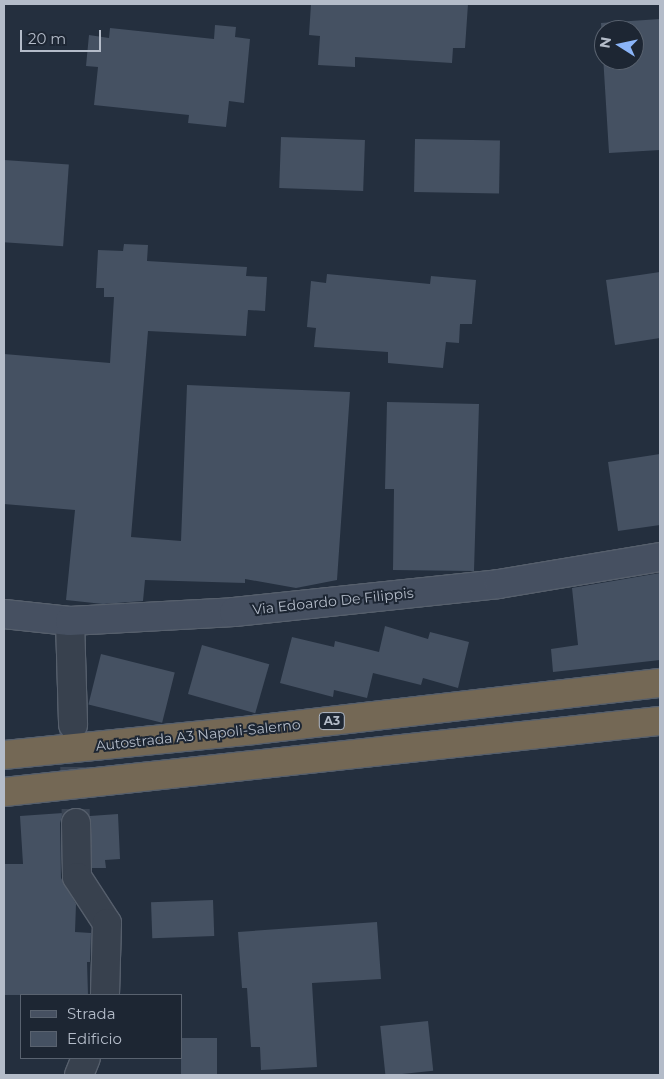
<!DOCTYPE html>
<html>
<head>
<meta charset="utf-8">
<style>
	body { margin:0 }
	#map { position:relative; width:664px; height:1079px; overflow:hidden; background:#242f3e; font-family:Montserrat,sans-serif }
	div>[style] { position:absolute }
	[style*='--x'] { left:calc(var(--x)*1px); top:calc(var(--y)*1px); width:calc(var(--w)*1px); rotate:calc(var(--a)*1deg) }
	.building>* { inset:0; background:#455162; transform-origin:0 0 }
	.street-tunnel>* { height:28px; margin-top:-14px; transform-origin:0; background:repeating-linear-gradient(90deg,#3a4453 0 28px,transparent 0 42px) }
	.roads { filter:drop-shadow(1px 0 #565f6c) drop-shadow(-1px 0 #565f6c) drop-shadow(0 1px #565f6c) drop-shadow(0 -1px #565f6c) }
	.street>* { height:28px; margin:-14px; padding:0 14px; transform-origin:14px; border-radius:14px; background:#38414e }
	.secondary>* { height:28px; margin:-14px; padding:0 14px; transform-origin:14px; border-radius:14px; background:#465061 }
	.highway>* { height:28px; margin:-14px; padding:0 14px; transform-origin:14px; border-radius:14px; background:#746855 }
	span { translate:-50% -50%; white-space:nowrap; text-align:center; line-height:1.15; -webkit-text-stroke:4px #1d2633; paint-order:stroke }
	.shield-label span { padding:1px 4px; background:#1d2633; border:1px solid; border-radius:4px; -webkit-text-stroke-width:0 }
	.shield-label { font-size:12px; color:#b4bcc9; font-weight:700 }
	.street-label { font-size:14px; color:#b4bcc9 }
	.frame { position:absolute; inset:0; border:5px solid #b4bcc9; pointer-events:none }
	.legend { position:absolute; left:20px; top:994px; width:162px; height:65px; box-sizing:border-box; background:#1d2633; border:1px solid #59626f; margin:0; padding:6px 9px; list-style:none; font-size:15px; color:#b4bcc9 }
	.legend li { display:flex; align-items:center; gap:10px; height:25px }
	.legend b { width:25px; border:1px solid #59626f }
	.north { position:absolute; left:594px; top:20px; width:50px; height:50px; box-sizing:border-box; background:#1d2633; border:1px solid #59626f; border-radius:50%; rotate:280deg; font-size:14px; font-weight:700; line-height:20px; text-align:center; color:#b4bcc9 }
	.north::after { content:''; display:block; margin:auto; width:18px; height:22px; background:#8ab4f8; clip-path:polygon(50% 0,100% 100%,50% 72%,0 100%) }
	.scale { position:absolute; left:20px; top:30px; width:81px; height:22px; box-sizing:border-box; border:2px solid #b4bcc9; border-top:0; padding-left:6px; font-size:15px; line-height:18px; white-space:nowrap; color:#b4bcc9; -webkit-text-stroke:4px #1d2633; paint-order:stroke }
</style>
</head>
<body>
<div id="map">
	<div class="building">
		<div style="clip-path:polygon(311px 4px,468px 4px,465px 48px,453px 48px,452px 63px,355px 57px,355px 67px,318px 65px,320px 36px,309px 35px)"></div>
		<div style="clip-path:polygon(evenodd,660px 19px,660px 150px,609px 153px,601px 23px,660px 19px,604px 30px,634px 30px,634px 60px,604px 60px,604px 30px)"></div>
		<div style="clip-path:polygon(215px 25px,236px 27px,235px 37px,250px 39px,244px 103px,229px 101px,226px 127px,188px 123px,189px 115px,94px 105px,98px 67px,86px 66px,89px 35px,109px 38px,110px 28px,214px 39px)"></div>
		<div style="left:281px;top:137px;width:84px;height:51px;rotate:2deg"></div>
		<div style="left:415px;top:139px;width:85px;height:53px;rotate:1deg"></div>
		<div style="left:4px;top:160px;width:65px;height:82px;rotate:4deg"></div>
		<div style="clip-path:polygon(124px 244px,148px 245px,147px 261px,247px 267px,246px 276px,267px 277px,265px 311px,248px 310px,246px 336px,148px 331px,131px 537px,181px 541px,187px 385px,350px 392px,337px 580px,296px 588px,245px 579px,245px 583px,145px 580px,143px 601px,103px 604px,66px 600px,75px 510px,4px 504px,4px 354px,110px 363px,114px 297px,104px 297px,104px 288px,96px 288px,98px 250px,123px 251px)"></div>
		<div style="clip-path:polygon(660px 272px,660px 338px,615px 345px,606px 280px)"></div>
		<div style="clip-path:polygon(327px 274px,430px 284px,431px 276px,476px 280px,472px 324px,460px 324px,459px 343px,446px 342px,443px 368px,388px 363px,388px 352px,314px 347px,316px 328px,307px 327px,311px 281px,326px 283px)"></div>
		<div style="clip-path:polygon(387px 402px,479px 404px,474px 571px,393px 570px,394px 489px,385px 489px)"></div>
		<div style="clip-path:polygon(660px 454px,660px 525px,618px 531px,608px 462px)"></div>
		<div style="clip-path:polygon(660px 573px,660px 660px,553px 672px,551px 649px,578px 645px,572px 588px)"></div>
		<div style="clip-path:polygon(385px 626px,428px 639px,430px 632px,469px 642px,458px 688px,423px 678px,421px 685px,373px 673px,367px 698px,334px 690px,333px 697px,280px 683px,292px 637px,334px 647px,335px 641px,379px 652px)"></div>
		<div style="left:202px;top:645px;width:70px;height:51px;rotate:16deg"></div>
		<div style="left:101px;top:654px;width:76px;height:52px;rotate:14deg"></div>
		<div style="clip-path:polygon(63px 813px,60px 823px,61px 878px,76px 904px,75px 932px,91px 933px,90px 962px,87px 962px,88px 995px,4px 995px,4px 864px,23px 864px,20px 816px)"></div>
		<div style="clip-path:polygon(118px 814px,120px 859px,105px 860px,106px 868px,92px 868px,90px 816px)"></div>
		<div style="left:213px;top:900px;width:36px;height:62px;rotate:88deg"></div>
		<div style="clip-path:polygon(377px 922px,381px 979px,312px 983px,317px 1067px,261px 1070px,260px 1047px,251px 1047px,247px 988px,242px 988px,238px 932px)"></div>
		<div style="left:428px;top:1021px;width:50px;height:48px;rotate:84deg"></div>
		<div style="left:217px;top:1038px;width:37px;height:36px;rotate:90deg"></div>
	</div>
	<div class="street-tunnel">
		<div style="--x:73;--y:725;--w:98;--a:88.2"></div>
	</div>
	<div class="roads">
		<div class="street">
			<div style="--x:70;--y:621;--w:104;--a:88.3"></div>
			<div style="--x:76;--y:823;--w:54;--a:88.9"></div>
			<div style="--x:77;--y:877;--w:55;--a:56.9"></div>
			<div style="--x:107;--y:923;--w:72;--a:91.6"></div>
			<div style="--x:79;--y:1075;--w:18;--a:-68"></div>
		</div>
		<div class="secondary">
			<div style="--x:4;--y:614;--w:66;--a:6.1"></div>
			<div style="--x:70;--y:621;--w:164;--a:-3.1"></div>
			<div style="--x:234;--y:612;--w:266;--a:-6"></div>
			<div style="--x:499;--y:584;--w:163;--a:-9.5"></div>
		</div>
		<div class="highway">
			<div style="--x:4;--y:755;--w:250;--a:-5.7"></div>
			<div style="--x:253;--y:730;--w:410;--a:-6.6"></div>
			<div style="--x:4;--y:792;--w:660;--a:-6.18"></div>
		</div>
	</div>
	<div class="shield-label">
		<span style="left:332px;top:721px">A3</span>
	</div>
	<div class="street-label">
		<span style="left:333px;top:601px;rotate:-6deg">Via Edoardo De Filippis</span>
		<span style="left:198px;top:735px;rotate:-6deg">Autostrada A3 Napoli-Salerno</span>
	</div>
	<div class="frame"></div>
	<ul class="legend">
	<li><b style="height:6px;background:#465061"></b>Strada</li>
	<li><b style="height:14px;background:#455162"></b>Edificio</li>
	</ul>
	<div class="north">N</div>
	<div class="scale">20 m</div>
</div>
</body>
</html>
